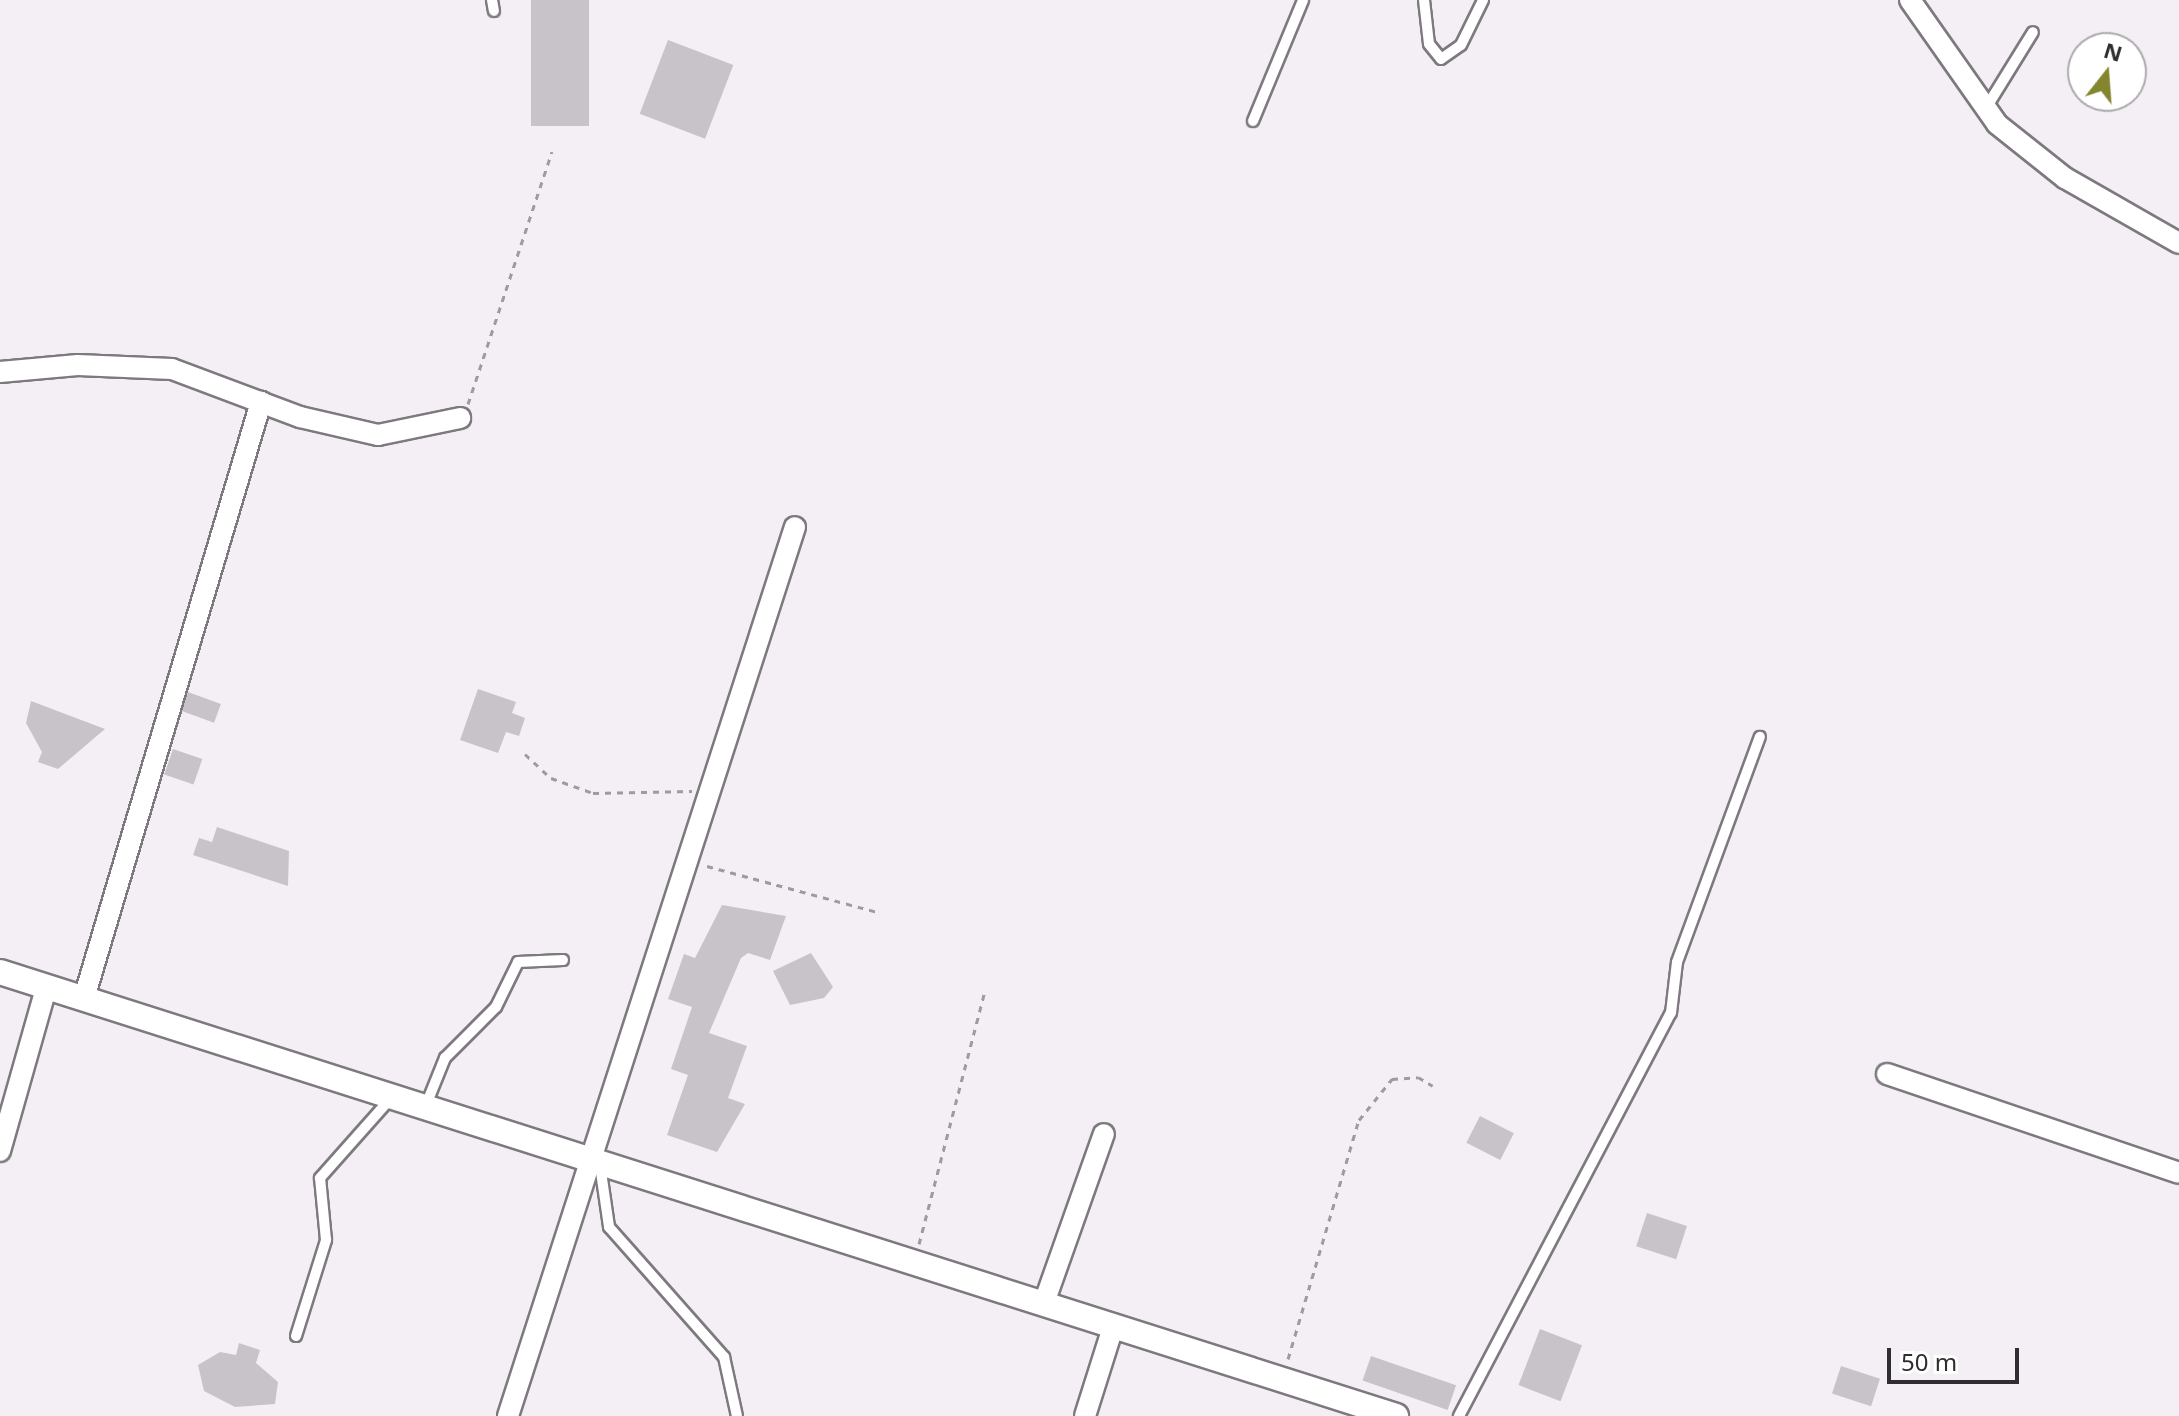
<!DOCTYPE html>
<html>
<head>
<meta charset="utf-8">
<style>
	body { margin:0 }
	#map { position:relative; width:2179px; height:1416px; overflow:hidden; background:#f4eff5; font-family:"Noto Sans",sans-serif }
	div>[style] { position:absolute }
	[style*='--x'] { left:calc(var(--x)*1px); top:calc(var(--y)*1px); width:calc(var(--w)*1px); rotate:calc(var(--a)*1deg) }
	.building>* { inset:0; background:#c8c3c9; transform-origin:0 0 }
	.path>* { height:3px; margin-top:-1.5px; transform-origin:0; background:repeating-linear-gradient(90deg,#9e9a9f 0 6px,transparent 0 12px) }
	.roads { filter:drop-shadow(2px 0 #7e797f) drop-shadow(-2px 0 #7e797f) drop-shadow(0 2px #7e797f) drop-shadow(0 -2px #7e797f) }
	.service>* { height:10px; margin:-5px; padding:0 5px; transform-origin:5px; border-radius:5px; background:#fff }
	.minor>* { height:20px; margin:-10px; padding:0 10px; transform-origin:10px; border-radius:10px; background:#fff }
	.tertiary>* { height:24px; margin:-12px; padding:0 12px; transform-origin:12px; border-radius:12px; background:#fff }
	span { translate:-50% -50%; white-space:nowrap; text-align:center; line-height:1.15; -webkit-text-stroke:6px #fff; paint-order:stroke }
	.north { position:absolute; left:2067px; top:32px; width:80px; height:80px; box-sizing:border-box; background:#fff; border:2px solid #acabac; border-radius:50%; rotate:17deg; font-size:22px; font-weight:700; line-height:32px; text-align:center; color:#2f2d30 }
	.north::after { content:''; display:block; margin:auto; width:28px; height:36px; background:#84852f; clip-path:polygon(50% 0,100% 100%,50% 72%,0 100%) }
	.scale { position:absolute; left:1887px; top:1348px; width:132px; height:36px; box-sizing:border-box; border:4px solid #2f2d30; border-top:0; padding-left:10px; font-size:24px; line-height:28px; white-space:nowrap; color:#2f2d30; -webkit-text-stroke:6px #fff; paint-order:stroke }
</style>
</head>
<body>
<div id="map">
	<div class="building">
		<div style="left:531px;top:0;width:58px;height:126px"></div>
		<div style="left:668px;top:40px;width:70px;height:79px;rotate:21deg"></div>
		<div style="clip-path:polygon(478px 689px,516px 702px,512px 713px,525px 718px,519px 736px,506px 732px,498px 753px,460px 740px)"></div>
		<div style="left:188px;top:692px;width:35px;height:20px;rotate:20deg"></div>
		<div style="clip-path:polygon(31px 701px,105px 729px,58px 769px,38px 762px,42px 752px,26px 723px)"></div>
		<div style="left:173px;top:749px;width:31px;height:27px;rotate:19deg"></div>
		<div style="clip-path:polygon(217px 827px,289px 851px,288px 886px,193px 855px,199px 838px,212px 842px)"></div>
		<div style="clip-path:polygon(722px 905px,786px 916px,770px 960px,748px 953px,741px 958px,709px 1033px,747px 1046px,728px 1098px,745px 1104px,717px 1152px,667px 1135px,688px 1075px,671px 1069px,692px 1007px,668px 999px,684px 954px,695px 958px)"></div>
		<div style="clip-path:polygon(811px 953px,833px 987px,824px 998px,790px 1005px,773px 971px)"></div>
		<div style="left:1480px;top:1116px;width:38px;height:30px;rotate:27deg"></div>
		<div style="left:1647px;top:1213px;width:42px;height:35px;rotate:18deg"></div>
		<div style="left:1540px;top:1329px;width:45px;height:60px;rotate:21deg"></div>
		<div style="clip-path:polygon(239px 1343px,260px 1350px,256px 1363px,278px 1382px,275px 1404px,235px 1407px,204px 1391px,198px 1365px,220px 1352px,236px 1355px)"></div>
		<div style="left:1371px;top:1356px;width:90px;height:26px;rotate:19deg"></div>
		<div style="left:1841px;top:1366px;width:41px;height:29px;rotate:18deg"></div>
	</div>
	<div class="path">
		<div style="--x:468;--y:404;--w:266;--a:-71.6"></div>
		<div style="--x:525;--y:754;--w:35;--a:43"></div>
		<div style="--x:551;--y:778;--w:45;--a:19.7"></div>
		<div style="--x:593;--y:793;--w:99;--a:-1.2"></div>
		<div style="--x:707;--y:866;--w:176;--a:15.1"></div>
		<div style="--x:919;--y:1244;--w:261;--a:-75.4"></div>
		<div style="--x:1288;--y:1359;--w:249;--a:-73.5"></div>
		<div style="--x:1359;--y:1120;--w:53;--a:-51.2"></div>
		<div style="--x:1392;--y:1079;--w:26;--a:-4"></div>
		<div style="--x:1418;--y:1077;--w:17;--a:31"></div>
	</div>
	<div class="roads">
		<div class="service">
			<div style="--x:492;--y:0;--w:11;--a:80"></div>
			<div style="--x:1424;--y:0;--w:44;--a:83.5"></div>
			<div style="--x:1429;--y:44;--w:19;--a:51"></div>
			<div style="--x:1441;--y:59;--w:24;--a:-35"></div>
			<div style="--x:1461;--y:45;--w:50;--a:-63.9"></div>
			<div style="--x:1986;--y:108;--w:89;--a:-58.3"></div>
			<div style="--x:1253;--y:121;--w:131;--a:-67.5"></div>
			<div style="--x:426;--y:1105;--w:51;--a:-68"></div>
			<div style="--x:445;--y:1058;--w:72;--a:-45"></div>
			<div style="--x:496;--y:1007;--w:50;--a:-63.9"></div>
			<div style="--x:518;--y:962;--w:45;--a:-2.5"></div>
			<div style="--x:600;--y:1165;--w:63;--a:81.7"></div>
			<div style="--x:609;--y:1227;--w:174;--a:48.5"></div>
			<div style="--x:724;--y:1357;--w:60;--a:77.6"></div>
			<div style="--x:296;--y:1336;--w:101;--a:-72.6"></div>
			<div style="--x:326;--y:1240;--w:62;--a:-95.5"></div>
			<div style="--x:320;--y:1178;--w:108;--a:-48.4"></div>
			<div style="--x:1459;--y:1416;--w:455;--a:-62.3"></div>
			<div style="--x:1671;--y:1013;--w:51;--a:-83.3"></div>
			<div style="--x:1677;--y:962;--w:240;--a:-69.8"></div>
		</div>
		<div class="minor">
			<div style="--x:1910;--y:0;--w:151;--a:54.9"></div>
			<div style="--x:1997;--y:124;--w:87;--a:38.5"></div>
			<div style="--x:2065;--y:178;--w:131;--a:29.7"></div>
			<div style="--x:0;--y:372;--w:78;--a:-5.1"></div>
			<div style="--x:78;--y:365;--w:94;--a:2.4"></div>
			<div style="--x:172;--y:369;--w:137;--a:20.6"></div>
			<div style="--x:300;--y:417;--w:80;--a:13"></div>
			<div style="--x:378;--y:435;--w:84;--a:-11.7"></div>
			<div style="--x:84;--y:998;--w:622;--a:-73.46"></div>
			<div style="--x:1887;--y:1074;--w:308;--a:18.7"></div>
			<div style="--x:0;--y:1151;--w:169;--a:-74.2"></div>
			<div style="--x:1044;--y:1303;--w:179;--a:-70.5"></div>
			<div style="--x:508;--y:1416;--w:934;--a:-72.11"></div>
			<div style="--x:1085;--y:1416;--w:96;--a:-72.5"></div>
		</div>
		<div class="tertiary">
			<div style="--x:0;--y:972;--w:1465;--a:17.64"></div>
		</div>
	</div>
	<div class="north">N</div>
	<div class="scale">50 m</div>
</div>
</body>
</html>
